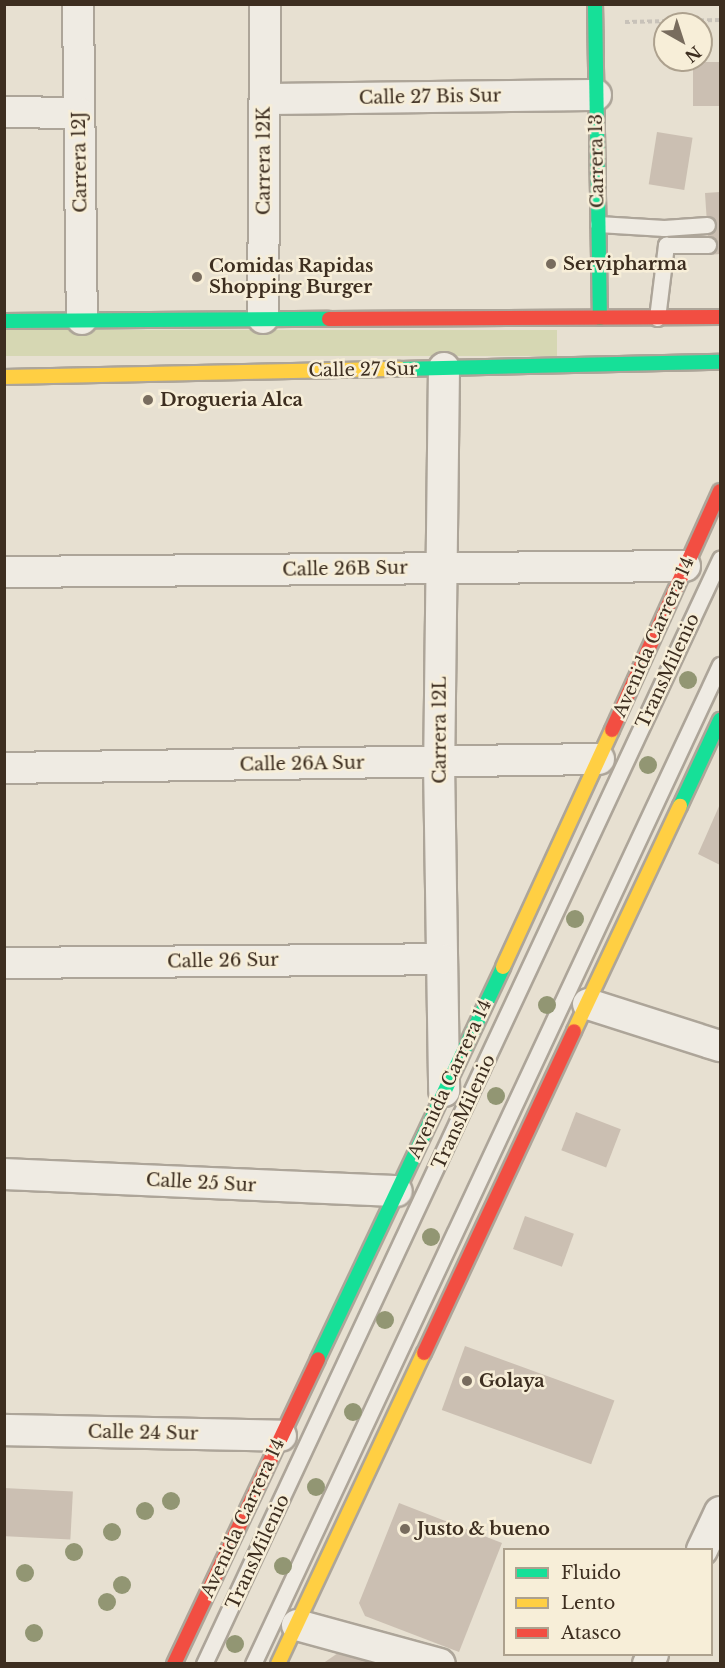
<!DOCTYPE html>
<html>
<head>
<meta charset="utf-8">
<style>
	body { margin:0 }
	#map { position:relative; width:725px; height:1668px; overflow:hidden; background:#e7e0d1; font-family:"Libre Baskerville",serif }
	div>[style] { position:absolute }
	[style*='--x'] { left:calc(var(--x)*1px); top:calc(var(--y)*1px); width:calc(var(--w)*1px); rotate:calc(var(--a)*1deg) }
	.green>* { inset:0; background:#d6d7b3; transform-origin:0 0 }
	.building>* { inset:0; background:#cbbfb2; transform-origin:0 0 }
	.path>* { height:4px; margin-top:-2px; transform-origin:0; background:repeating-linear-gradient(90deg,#c8c2b9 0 4.5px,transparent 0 7.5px) }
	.roads { filter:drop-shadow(2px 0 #ada599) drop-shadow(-2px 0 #ada599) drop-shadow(0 2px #ada599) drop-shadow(0 -2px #ada599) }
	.lane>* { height:15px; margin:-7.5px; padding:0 7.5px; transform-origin:7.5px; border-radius:7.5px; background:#efebe3 }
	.street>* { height:30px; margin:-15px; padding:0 15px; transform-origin:15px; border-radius:15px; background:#efebe3 }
	.fast>* { height:14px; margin:-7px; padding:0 7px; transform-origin:7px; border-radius:7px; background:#16e098 }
	.slow>* { height:14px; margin:-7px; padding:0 7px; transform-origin:7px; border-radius:7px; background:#ffcf43 }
	.jam>* { height:14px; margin:-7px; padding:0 7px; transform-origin:7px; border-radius:7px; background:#f24e42 }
	.trees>* { width:18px; height:18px; margin:-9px; border-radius:50%; background:#929673 }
	.dots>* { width:16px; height:16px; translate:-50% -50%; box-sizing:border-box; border:3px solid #f7eed8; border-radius:50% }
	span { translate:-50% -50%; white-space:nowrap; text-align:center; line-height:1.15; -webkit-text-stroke:5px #f7eed8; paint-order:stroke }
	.street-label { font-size:18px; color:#3d2e20 }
	.poi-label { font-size:18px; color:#3d2e20; font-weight:700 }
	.left { translate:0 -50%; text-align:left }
	.frame { position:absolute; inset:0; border:6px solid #3d2e20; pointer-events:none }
	.legend { position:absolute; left:503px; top:1548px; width:210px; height:108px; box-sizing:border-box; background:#f7eed8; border:2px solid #ada18e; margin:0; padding:8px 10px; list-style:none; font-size:18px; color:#3d2e20 }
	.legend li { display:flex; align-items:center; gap:12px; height:30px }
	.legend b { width:30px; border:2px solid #ada18e }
	.north { position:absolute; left:653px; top:12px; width:60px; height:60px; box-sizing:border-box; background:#f7eed8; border:2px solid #ada18e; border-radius:50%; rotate:141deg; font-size:16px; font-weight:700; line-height:24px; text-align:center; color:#3d2e20 }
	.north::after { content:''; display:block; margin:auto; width:21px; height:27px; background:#786c5e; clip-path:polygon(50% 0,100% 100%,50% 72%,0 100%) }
</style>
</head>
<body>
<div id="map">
	<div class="green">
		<div style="left:557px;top:330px;width:26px;height:553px;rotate:90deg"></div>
	</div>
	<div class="building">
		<div style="left:720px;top:62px;width:44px;height:27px;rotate:90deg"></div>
		<div style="left:657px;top:132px;width:36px;height:53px;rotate:9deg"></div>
		<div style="clip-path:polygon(720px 192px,720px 254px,709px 255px,705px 193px)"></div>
		<div style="clip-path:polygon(720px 804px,720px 865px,698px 854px)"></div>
		<div style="left:576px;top:1112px;width:48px;height:41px;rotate:21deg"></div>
		<div style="left:525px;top:1216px;width:52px;height:35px;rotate:20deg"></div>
		<div style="left:465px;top:1346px;width:159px;height:68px;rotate:20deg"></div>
		<div style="left:4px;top:1488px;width:69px;height:48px;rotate:3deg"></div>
		<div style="clip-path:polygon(399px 1503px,502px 1543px,459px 1652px,365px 1616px,359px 1603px)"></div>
		<div style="clip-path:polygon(351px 1652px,378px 1664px,322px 1664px,338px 1653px)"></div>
	</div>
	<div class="path">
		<div style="--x:625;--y:22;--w:95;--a:-1.2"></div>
	</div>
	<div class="roads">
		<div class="lane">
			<div style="--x:598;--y:224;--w:66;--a:3.5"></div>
			<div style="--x:664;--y:228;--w:43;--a:-4"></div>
			<div style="--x:657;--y:318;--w:74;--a:-83"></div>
			<div style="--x:666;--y:245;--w:42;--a:0"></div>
			<div style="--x:204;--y:1664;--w:1220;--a:-64.97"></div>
			<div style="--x:253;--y:1664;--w:1103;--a:-64.95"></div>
		</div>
		<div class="street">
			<div style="--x:78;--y:4;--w:315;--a:89.3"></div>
			<div style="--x:265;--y:99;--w:331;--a:-0.7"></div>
			<div style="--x:4;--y:112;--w:75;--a:0.8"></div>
			<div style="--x:263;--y:318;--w:314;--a:-89.6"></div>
			<div style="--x:444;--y:368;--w:394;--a:90.7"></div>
			<div style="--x:439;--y:762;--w:329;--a:89.1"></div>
			<div style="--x:4;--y:572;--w:681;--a:-0.5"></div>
			<div style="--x:4;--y:768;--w:595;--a:-0.87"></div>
			<div style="--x:4;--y:963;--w:438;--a:-0.5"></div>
			<div style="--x:588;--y:1004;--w:139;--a:17.7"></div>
			<div style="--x:4;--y:1174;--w:393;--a:2.5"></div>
			<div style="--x:4;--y:1430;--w:277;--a:1.2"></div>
			<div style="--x:702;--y:1550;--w:42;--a:-64.7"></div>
			<div style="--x:297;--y:1625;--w:148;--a:15.3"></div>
			<div style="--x:648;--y:1664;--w:11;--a:-63"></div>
		</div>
		<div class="fast">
			<div style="--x:595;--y:4;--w:314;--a:89.1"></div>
			<div style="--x:4;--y:321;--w:325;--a:-0.4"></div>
			<div style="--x:400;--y:369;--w:320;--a:-1.3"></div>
			<div style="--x:680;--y:806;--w:95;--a:-65.1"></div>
			<div style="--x:318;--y:1359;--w:433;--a:-64.7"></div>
		</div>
		<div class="slow">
			<div style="--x:4;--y:377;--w:396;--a:-1.2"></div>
			<div style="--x:503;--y:967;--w:261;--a:-65.3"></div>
			<div style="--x:574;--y:1031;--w:249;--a:-64.8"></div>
			<div style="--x:278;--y:1664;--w:344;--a:-64.9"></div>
		</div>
		<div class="jam">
			<div style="--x:329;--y:319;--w:391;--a:-0.3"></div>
			<div style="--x:612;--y:730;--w:262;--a:-65.7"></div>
			<div style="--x:424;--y:1353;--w:355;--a:-65"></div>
			<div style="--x:174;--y:1664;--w:337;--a:-64.7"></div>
		</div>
	</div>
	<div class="trees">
		<div style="left:688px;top:680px"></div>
		<div style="left:648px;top:765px"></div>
		<div style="left:575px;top:919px"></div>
		<div style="left:547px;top:1005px"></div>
		<div style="left:496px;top:1096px"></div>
		<div style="left:431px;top:1237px"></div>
		<div style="left:385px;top:1320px"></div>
		<div style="left:353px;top:1412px"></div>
		<div style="left:316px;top:1487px"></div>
		<div style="left:171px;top:1501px"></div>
		<div style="left:145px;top:1511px"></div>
		<div style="left:112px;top:1532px"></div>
		<div style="left:74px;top:1552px"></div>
		<div style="left:283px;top:1566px"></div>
		<div style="left:25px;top:1573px"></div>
		<div style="left:122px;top:1585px"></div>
		<div style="left:107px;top:1602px"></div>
		<div style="left:34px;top:1633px"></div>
		<div style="left:235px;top:1644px"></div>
	</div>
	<div class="dots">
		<div style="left:551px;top:264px;background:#786c5e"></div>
		<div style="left:197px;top:277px;background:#786c5e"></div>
		<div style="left:148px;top:400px;background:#786c5e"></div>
		<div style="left:467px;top:1381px;background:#786c5e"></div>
		<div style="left:405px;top:1529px;background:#786c5e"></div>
	</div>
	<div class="street-label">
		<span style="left:430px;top:97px;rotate:-1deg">Calle 27 Bis Sur</span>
		<span style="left:264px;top:161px;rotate:-90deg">Carrera 12K</span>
		<span style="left:597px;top:161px;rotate:-91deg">Carrera 13</span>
		<span style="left:80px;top:162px;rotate:-91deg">Carrera 12J</span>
		<span style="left:363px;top:370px;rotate:-1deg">Calle 27 Sur</span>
		<span style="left:345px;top:569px;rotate:-1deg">Calle 26B Sur</span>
		<span style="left:654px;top:637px;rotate:-66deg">Avenida Carrera 14</span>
		<span style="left:668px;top:671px;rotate:-65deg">TransMilenio</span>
		<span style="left:440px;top:730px;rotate:-90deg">Carrera 12L</span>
		<span style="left:302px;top:764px;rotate:-1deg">Calle 26A Sur</span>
		<span style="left:223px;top:961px;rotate:-1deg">Calle 26 Sur</span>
		<span style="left:450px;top:1079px;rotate:-65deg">Avenida Carrera 14</span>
		<span style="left:464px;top:1112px;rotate:-65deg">TransMilenio</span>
		<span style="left:201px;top:1183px;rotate:3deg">Calle 25 Sur</span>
		<span style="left:143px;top:1433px;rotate:1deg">Calle 24 Sur</span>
		<span style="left:243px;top:1518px;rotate:-65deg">Avenida Carrera 14</span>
		<span style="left:258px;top:1552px;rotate:-65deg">TransMilenio</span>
	</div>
	<div class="poi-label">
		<span class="left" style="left:563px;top:264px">Servipharma</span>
		<span class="left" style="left:209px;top:277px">Comidas Rapidas<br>Shopping Burger</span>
		<span class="left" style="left:160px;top:400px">Drogueria Alca</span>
		<span class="left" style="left:479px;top:1381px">Golaya</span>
		<span class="left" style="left:417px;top:1529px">Justo &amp; bueno</span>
	</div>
	<div class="frame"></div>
	<ul class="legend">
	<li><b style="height:8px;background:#16e098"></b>Fluido</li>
	<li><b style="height:8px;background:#ffcf43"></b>Lento</li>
	<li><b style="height:8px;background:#f24e42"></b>Atasco</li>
	</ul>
	<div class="north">N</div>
</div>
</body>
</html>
